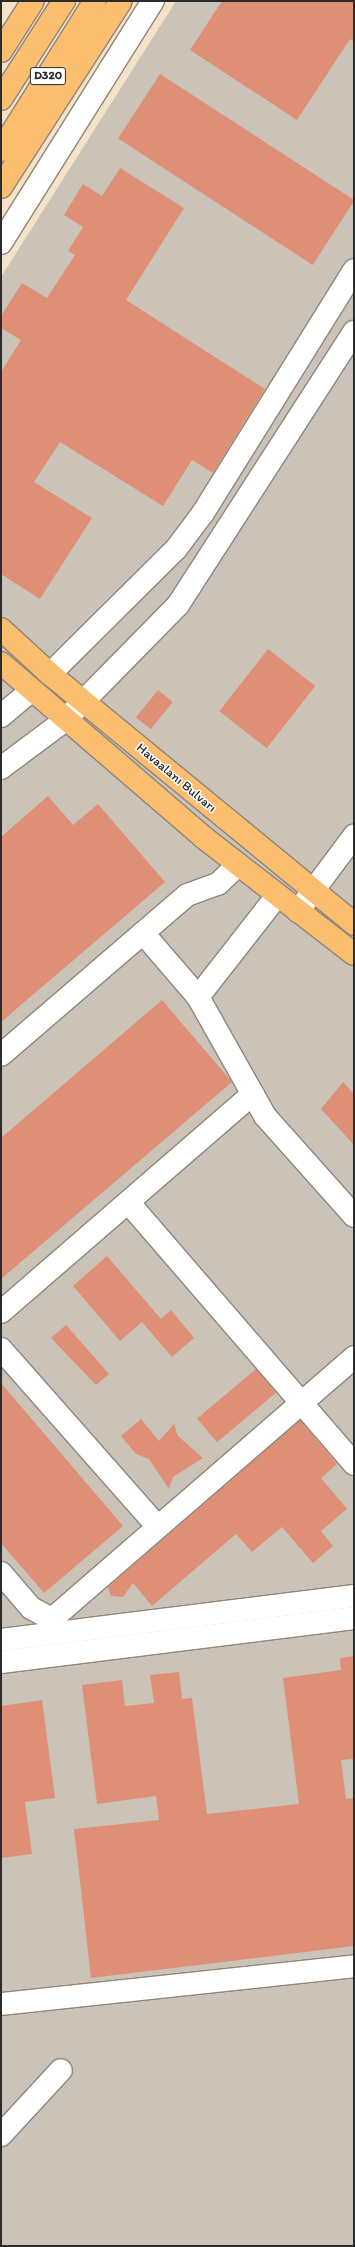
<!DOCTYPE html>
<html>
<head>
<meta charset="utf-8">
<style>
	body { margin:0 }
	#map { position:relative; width:355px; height:2247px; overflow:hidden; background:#f6e1c9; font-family:Itim,sans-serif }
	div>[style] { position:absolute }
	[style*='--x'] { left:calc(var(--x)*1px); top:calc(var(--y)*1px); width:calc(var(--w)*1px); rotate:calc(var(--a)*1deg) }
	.industrial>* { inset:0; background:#cbc3b8 }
	.building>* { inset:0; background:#df8f76; transform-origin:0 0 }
	.roads { filter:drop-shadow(1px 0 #90867a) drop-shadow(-1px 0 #90867a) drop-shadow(0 1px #90867a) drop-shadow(0 -1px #90867a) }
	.minor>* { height:22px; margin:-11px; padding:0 11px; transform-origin:11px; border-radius:11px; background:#fff }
	.major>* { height:22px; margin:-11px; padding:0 11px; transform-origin:11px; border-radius:11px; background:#fbbe6e }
	.highway>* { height:22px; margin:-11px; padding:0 11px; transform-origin:11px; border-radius:11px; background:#fbbe6e }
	span { translate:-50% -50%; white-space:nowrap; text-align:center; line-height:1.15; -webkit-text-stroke:3px #fff; paint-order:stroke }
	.shield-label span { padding:1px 3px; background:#fff; border:1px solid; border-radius:3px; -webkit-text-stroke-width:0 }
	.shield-label { font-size:12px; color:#2b2b2b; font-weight:700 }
	.street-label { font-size:13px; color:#2b2b2b }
	.frame { position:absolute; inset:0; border:2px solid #2b2b2b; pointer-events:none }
</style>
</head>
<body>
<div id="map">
	<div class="industrial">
		<div style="clip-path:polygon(176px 1px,354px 1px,354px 2246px,1px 2246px,1px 277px)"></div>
	</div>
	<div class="building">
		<div style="clip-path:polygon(222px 1px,354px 1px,354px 42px,350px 39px,297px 120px,190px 50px)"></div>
		<div style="left:160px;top:74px;width:232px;height:77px;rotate:33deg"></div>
		<div style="clip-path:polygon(120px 168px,184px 208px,126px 300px,265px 389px,213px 473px,192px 460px,163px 506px,60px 442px,34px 482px,92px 518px,40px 599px,1px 574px,1px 372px,21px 340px,1px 328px,1px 316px,22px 283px,47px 298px,75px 255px,68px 251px,83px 227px,64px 215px,83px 184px,102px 196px)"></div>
		<div style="left:268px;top:649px;width:60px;height:79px;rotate:38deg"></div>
		<div style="left:158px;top:690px;width:19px;height:35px;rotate:39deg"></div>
		<div style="clip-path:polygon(48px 796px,73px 825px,98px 804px,165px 882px,1px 1022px,1px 837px)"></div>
		<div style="clip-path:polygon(162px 1000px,232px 1082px,1px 1279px,1px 1138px)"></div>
		<div style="clip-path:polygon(343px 1082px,354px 1094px,354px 1145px,321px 1109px)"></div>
		<div style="clip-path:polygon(107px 1256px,161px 1319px,171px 1310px,194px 1338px,172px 1357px,142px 1322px,120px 1341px,73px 1286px)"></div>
		<div style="clip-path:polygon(66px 1325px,109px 1374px,96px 1385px,51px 1338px)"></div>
		<div style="left:256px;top:1369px;width:31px;height:77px;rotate:50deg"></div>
		<div style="clip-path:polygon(1px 1383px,123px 1526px,44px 1593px,1px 1543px)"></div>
		<div style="clip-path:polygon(141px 1419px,159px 1441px,174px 1424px,178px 1436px,203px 1458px,173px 1477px,169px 1489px,149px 1459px,136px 1454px,121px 1436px)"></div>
		<div style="clip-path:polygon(300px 1420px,337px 1464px,321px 1478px,347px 1509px,321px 1531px,333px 1546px,313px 1563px,282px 1527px,252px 1552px,236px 1534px,152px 1606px,133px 1583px,123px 1597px,111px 1596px,108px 1587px)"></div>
		<div style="clip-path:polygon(354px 1656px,354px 1759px,341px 1760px,346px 1799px,354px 1798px,354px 1946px,91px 1978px,74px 1829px,159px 1820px,156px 1796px,97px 1804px,82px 1685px,122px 1680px,125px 1706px,154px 1703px,150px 1675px,179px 1672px,182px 1699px,192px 1698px,207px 1814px,299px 1804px,283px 1678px,341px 1670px,340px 1658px)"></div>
		<div style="clip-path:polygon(42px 1700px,55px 1798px,25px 1802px,32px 1854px,1px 1858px,1px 1706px)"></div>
	</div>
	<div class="roads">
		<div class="minor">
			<div style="--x:1;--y:243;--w:286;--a:-57.9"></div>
			<div style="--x:50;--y:674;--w:177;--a:-44.8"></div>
			<div style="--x:176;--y:549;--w:45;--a:-53.1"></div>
			<div style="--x:203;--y:513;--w:286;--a:-58.1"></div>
			<div style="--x:1;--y:716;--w:39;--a:-40"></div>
			<div style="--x:1;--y:768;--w:79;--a:-36.7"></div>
			<div style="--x:64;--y:721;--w:163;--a:-45.5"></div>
			<div style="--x:178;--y:605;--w:325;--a:-57.2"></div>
			<div style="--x:298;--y:911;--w:94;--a:-53.3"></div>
			<div style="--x:143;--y:933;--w:84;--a:49.3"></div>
			<div style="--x:198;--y:997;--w:137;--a:60.6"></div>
			<div style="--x:265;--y:1116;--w:134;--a:48.3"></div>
			<div style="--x:198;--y:997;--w:128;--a:-52"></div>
			<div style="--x:1;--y:1055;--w:245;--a:-40.7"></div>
			<div style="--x:187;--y:895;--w:33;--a:-20"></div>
			<div style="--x:218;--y:884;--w:28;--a:-44"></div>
			<div style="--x:128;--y:1202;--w:346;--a:49.2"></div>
			<div style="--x:1;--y:1312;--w:333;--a:-40.9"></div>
			<div style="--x:1;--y:1349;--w:237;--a:48.6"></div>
			<div style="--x:1;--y:1573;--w:46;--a:49.4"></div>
			<div style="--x:31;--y:1608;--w:24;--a:28"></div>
			<div style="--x:53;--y:1633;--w:14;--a:-94"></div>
			<div style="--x:52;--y:1619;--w:400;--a:-40.9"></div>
			<div style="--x:1;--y:1640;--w:356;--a:-7.1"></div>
			<div style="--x:1;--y:1662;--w:356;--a:-7.1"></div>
			<div style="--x:1;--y:2004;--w:355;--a:-6.1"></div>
			<div style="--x:1;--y:2135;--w:88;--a:-47.3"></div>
		</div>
		<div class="major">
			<div style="--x:1;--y:629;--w:67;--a:42.6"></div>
			<div style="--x:50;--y:674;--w:394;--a:39.4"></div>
			<div style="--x:1;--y:663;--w:267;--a:40.7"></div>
			<div style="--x:203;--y:837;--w:191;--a:37.8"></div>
		</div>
		<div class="highway">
			<div style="--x:1;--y:51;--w:59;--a:-57.4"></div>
			<div style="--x:1;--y:99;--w:117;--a:-57.3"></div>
			<div style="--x:1;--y:150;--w:176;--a:-57.8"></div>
			<div style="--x:1;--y:187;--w:221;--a:-57.2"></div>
		</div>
	</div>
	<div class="shield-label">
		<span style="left:48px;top:76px">D320</span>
	</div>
	<div class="street-label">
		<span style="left:176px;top:778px;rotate:40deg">Havaalanı Bulvarı</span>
	</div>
	<div class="frame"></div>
</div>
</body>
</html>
